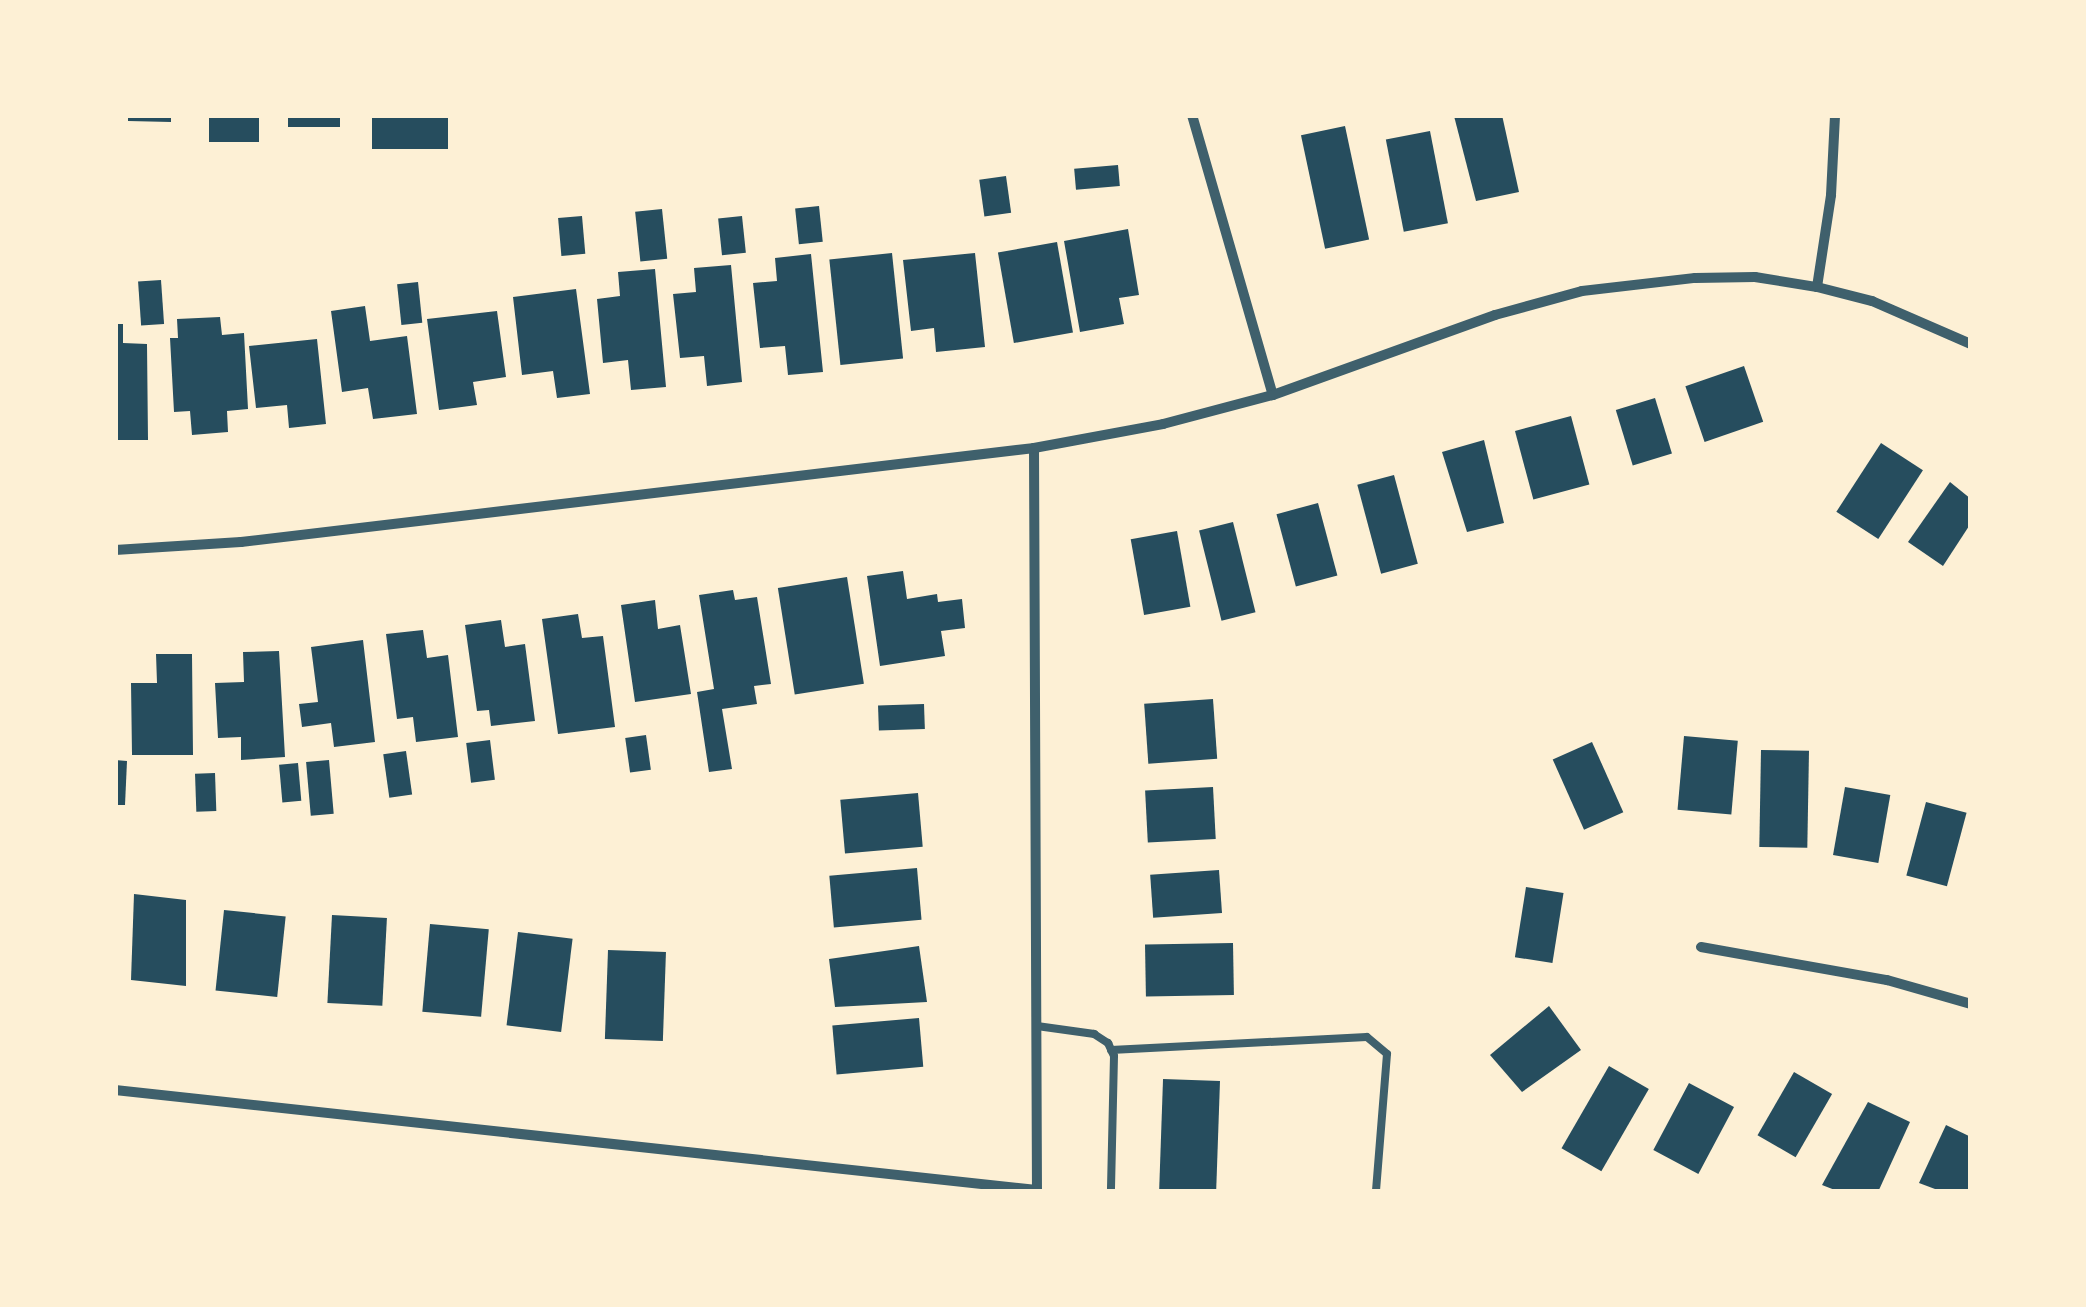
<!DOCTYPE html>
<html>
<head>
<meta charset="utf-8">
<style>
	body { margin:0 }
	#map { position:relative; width:2086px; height:1307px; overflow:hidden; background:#fdf0d5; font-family:"Open Sans",sans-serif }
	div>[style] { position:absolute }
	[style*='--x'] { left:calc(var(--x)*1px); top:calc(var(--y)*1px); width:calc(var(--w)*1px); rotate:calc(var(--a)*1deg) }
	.building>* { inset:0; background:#264d5e; transform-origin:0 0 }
	.service>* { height:8px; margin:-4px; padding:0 4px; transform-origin:4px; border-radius:4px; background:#3f606c }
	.minor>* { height:10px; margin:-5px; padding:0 5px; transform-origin:5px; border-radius:5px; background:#3f606c }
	span { translate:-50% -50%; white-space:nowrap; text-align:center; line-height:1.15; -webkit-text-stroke:9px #fdf0d5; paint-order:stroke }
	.frame { position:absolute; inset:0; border:118px solid #fdf0d5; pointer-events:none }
</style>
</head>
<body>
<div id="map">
	<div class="building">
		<div style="clip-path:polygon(128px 115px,171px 115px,171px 122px,128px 121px)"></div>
		<div style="left:209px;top:115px;width:50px;height:27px"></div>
		<div style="left:288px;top:115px;width:52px;height:12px"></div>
		<div style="left:372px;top:115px;width:76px;height:34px"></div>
		<div style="clip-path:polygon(1458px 115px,1502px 115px,1519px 192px,1476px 201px,1454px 116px)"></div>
		<div style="left:1345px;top:126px;width:116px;height:45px;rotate:78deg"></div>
		<div style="left:1430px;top:131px;width:94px;height:45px;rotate:79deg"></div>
		<div style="left:1118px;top:165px;width:21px;height:44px;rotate:85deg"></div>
		<div style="left:1006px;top:176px;width:37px;height:27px;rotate:82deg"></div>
		<div style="left:819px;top:206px;width:36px;height:24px;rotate:84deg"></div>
		<div style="left:662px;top:209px;width:50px;height:27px;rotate:84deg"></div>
		<div style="left:582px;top:216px;width:38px;height:24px;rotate:85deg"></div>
		<div style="left:742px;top:216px;width:37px;height:24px;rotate:84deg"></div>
		<div style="clip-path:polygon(1128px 229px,1139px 295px,1119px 298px,1124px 324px,1080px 332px,1064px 241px)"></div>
		<div style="left:1057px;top:242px;width:92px;height:60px;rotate:80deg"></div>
		<div style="left:892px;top:253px;width:106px;height:63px;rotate:84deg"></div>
		<div style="clip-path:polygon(975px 253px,985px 347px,936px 352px,934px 328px,911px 331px,903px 260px)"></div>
		<div style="clip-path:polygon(811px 254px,823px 372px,788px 375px,785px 346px,760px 348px,753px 283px,777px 281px,775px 258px)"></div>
		<div style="clip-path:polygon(731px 265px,742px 382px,707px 386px,704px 356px,680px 358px,673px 294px,696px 292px,694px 268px)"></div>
		<div style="clip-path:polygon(655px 269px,666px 387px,631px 390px,628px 360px,603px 363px,597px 299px,620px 296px,618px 272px)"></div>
		<div style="left:161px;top:280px;width:44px;height:23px;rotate:86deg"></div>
		<div style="left:418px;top:282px;width:41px;height:21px;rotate:84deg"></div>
		<div style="clip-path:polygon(576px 289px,590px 394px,557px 398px,553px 371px,522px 375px,513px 297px)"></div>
		<div style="clip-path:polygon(365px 306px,370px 341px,407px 336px,417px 414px,373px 419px,368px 388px,342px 392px,331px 311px)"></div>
		<div style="clip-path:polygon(497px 311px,506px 377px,473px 382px,477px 405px,439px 410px,427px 319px)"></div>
		<div style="clip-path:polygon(220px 317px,222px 335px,244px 333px,248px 409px,227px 411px,228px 432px,192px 435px,190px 411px,174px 412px,170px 338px,178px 338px,177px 319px)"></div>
		<div style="clip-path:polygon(115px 324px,123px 324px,123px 343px,147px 344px,148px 440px,115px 440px)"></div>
		<div style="clip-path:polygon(317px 339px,326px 424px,289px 428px,287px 405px,256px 408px,249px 346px)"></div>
		<div style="left:1744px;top:366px;width:59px;height:62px;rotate:71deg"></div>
		<div style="left:1655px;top:398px;width:58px;height:41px;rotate:73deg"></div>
		<div style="left:1571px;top:416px;width:71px;height:58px;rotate:75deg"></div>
		<div style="clip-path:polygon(1484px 440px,1504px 523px,1467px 532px,1442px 452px)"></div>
		<div style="left:1881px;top:443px;width:50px;height:82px;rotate:33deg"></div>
		<div style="left:1394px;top:475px;width:92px;height:38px;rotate:75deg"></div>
		<div style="clip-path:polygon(1950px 482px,1971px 499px,1971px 523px,1943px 566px,1908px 542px)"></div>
		<div style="left:1318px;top:503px;width:75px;height:43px;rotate:75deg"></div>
		<div style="left:1233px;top:522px;width:93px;height:35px;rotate:76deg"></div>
		<div style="left:1177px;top:531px;width:77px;height:47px;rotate:80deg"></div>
		<div style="clip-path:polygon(903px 571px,907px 599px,937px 594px,938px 602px,962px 599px,965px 628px,941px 631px,945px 656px,880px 666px,867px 576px)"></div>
		<div style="left:847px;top:577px;width:108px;height:70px;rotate:81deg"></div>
		<div style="clip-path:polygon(733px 590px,735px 600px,757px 597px,771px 684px,754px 686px,757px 704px,722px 709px,732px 769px,709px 772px,697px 692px,714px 689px,699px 595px)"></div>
		<div style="clip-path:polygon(655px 600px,658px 629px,680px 625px,691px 694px,635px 702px,621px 605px)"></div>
		<div style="clip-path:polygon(578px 614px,582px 638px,603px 636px,615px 727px,558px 734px,542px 619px)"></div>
		<div style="clip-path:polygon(501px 620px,505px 647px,525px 644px,535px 721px,491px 726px,489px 710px,477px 711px,465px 625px)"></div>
		<div style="clip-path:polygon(423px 630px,427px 658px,448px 655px,458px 737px,416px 742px,413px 717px,397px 719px,386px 634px)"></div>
		<div style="clip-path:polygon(363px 640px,375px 742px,334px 747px,331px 723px,302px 727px,299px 704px,318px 702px,311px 647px)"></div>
		<div style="clip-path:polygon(279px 651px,285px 757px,241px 760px,241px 737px,218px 738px,215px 683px,244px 682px,243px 652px)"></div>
		<div style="clip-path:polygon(156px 654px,192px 654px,193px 755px,132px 755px,131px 683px,157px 683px)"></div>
		<div style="left:1213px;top:699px;width:60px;height:69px;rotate:86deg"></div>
		<div style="left:924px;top:704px;width:25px;height:46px;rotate:88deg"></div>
		<div style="left:646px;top:735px;width:35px;height:21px;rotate:82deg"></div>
		<div style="left:1684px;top:736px;width:54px;height:74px;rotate:5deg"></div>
		<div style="left:490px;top:740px;width:40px;height:24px;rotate:83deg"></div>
		<div style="left:1592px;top:742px;width:77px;height:43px;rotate:66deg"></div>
		<div style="left:1761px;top:750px;width:48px;height:97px;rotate:1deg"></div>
		<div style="left:406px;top:751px;width:44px;height:23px;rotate:82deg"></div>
		<div style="clip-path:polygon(115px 760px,127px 761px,125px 805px,115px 805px)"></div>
		<div style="left:329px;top:760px;width:54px;height:23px;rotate:85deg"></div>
		<div style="left:298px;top:763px;width:38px;height:19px;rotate:85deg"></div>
		<div style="left:215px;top:773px;width:38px;height:20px;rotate:88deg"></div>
		<div style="left:1213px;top:787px;width:52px;height:68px;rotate:87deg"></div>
		<div style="left:1845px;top:787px;width:46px;height:69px;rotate:10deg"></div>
		<div style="left:918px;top:793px;width:54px;height:78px;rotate:85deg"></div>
		<div style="left:1926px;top:802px;width:42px;height:76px;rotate:15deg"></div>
		<div style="left:917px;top:868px;width:52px;height:88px;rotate:85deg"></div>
		<div style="left:1219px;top:870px;width:43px;height:69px;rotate:86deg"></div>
		<div style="left:1526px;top:887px;width:38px;height:71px;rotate:9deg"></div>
		<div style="clip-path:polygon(134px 894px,186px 900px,186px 986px,131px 980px)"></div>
		<div style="left:224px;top:910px;width:62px;height:81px;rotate:6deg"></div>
		<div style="left:332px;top:915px;width:55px;height:88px;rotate:3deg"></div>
		<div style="left:430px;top:924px;width:59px;height:88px;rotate:5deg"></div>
		<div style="left:518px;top:932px;width:55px;height:94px;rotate:7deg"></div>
		<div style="left:1233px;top:943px;width:52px;height:88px;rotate:89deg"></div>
		<div style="clip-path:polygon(919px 946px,927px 1002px,835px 1007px,829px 959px)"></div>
		<div style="left:608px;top:950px;width:58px;height:89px;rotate:2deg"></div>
		<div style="clip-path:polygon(1549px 1006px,1581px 1050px,1522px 1092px,1490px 1055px)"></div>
		<div style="left:919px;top:1018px;width:49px;height:87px;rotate:85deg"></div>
		<div style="left:1609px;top:1066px;width:46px;height:95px;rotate:30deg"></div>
		<div style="left:1794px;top:1072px;width:44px;height:73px;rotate:30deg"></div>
		<div style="left:1220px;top:1081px;width:111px;height:57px;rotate:92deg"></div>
		<div style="left:1689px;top:1083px;width:51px;height:76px;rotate:28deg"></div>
		<div style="clip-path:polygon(1868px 1102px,1910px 1122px,1878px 1192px,1840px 1192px,1822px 1185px)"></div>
		<div style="clip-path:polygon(1946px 1125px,1971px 1137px,1971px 1192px,1943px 1192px,1919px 1183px)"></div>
	</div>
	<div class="service">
		<div style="--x:1037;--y:1026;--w:58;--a:8"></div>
		<div style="--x:1094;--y:1034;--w:17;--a:33"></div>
		<div style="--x:1108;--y:1043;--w:14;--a:65"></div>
		<div style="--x:1114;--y:1056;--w:136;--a:91.3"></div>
		<div style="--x:1111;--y:1050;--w:256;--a:-2.9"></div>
		<div style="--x:1367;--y:1037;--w:26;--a:40"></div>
		<div style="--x:1387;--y:1054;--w:138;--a:94.6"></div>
	</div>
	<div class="minor">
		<div style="--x:1192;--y:115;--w:291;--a:73.9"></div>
		<div style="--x:1817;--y:287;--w:93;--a:-81.3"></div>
		<div style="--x:1831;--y:195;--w:80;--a:-87.1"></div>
		<div style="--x:1034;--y:448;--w:744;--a:89.77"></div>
		<div style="--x:115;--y:550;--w:126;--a:-3.6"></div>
		<div style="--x:241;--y:542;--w:799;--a:-6.76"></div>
		<div style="--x:1034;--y:448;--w:131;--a:-10.5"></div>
		<div style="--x:1163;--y:424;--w:114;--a:-14.8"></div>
		<div style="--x:1273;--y:395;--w:236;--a:-19.8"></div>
		<div style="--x:1495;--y:315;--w:90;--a:-15.4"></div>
		<div style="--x:1582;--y:291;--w:114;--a:-6.6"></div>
		<div style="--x:1695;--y:278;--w:60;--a:-1"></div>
		<div style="--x:1755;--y:277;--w:63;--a:9.2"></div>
		<div style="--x:1817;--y:287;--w:57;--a:14.3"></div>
		<div style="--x:1872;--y:301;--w:108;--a:23.5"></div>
		<div style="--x:1701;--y:947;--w:189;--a:10.1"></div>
		<div style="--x:1887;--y:980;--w:87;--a:15.9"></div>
		<div style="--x:115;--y:1090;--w:927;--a:6.19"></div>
	</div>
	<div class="frame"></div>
</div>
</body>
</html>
